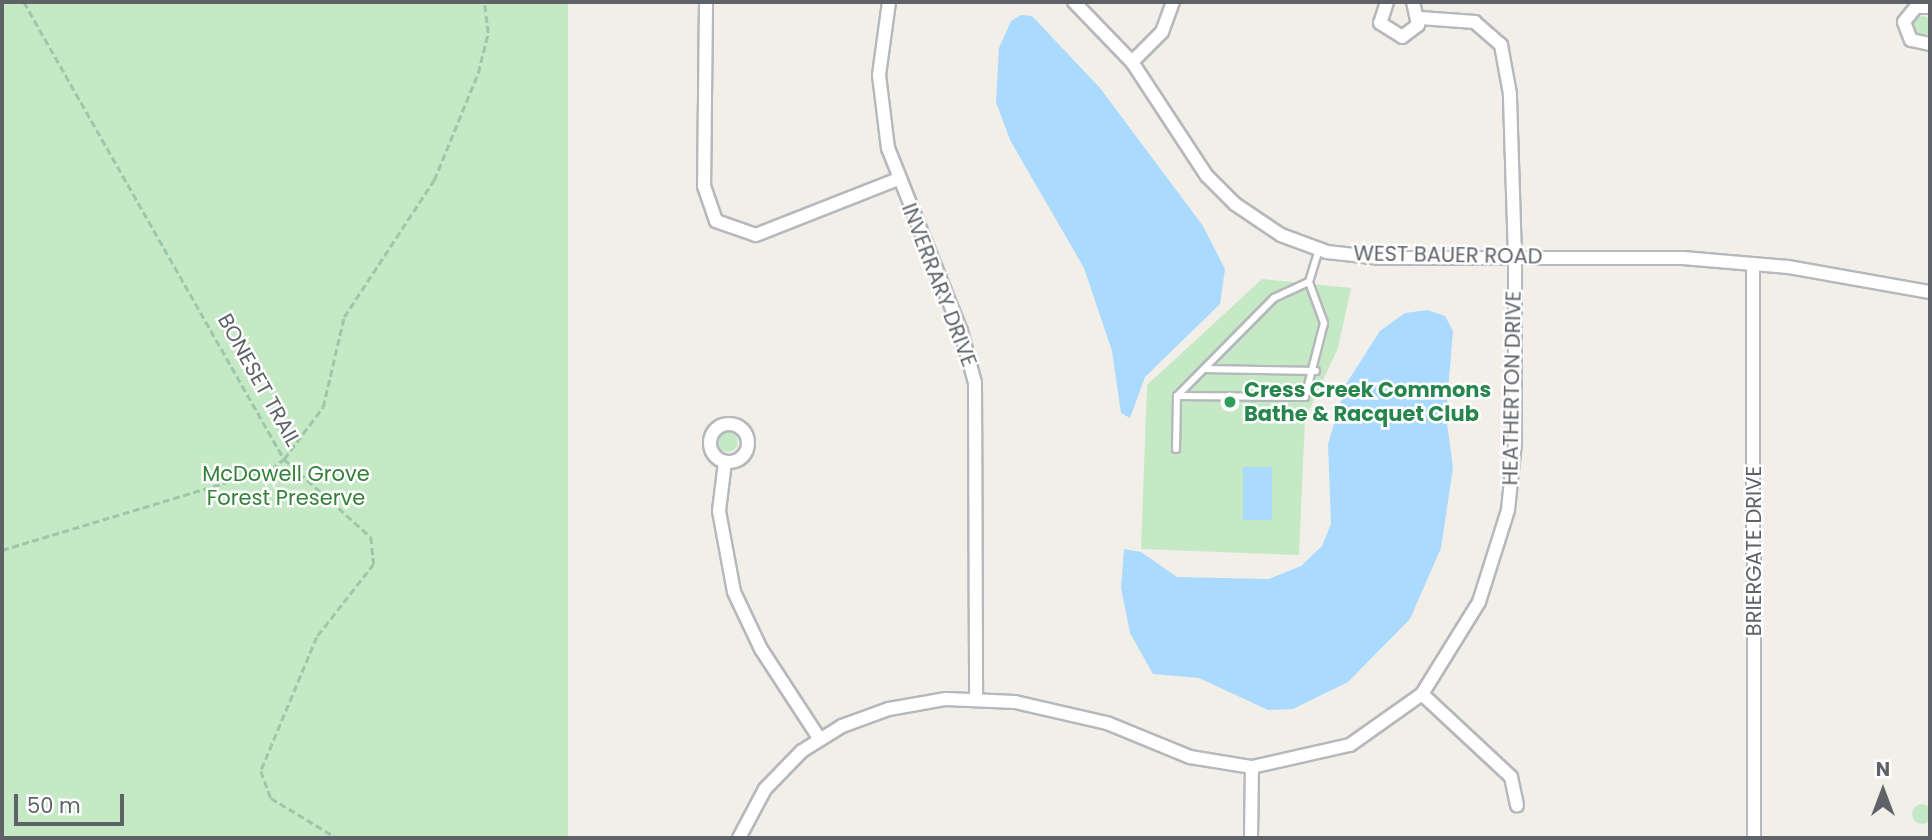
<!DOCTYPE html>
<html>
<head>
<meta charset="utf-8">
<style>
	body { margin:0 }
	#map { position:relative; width:1932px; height:840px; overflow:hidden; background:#f1efe8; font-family:Poppins,sans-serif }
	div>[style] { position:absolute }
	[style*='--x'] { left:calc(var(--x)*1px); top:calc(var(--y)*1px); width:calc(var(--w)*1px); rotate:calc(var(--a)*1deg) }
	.green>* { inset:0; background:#c5e8c5; transform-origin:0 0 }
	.round { border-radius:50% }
	.water>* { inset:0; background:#aadaff; transform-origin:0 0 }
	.path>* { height:2.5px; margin-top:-1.25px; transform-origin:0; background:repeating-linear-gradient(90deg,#9cc7a9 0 7px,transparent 0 10.5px) }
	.roads { filter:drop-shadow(2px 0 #b5b8bc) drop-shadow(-2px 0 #b5b8bc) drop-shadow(0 2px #b5b8bc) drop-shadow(0 -2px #b5b8bc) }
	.service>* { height:6px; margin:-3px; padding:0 3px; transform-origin:3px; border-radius:3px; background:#fff }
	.minor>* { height:12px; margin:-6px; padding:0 6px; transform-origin:6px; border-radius:6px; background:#fff }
	.minor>.ring { margin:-6px; padding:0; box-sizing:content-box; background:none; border:12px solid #fff; border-radius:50% }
	.dots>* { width:19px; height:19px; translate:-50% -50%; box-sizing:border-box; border:4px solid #fff; border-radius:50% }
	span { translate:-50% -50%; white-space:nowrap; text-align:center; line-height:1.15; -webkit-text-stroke:5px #fff; paint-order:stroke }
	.street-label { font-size:21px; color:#5f6368 }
	.leisure-label { font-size:21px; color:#27864d; font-weight:700 }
	.left { translate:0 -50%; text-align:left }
	.park-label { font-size:21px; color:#348238 }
	.frame { position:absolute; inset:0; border:4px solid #5f6368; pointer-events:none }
	.north { position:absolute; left:1848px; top:756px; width:70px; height:70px; -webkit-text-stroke:5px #fff; paint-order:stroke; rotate:0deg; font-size:19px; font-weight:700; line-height:28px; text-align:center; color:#5f6368 }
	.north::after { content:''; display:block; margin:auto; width:24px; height:32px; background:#5f6368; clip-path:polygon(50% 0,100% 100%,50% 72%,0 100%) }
	.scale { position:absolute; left:14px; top:794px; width:110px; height:32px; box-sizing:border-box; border:4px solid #5f6368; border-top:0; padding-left:9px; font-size:21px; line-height:24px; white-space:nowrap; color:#5f6368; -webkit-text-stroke:5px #fff; paint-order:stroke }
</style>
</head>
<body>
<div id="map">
	<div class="green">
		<div style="left:2px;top:2px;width:566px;height:836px"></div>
		<div class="round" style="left:1912px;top:16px;width:20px;height:20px"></div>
		<div style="clip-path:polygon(1262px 279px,1351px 288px,1338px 348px,1305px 419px,1299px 555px,1141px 549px,1147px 385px)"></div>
		<div class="round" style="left:718px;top:432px;width:20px;height:20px"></div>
		<div class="round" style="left:1912px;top:804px;width:20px;height:20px"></div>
	</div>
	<div class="water">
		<div style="clip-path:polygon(1021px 15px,1032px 16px,1100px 88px,1203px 226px,1225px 269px,1220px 304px,1145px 377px,1130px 418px,1121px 413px,1112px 351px,1084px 268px,1010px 140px,996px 102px,999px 48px,1011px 21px)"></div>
		<div style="clip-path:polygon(1428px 310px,1445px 316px,1453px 331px,1446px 415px,1453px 468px,1441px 548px,1410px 619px,1348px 682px,1293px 709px,1268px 710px,1199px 678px,1153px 674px,1130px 633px,1121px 588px,1124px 549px,1141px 552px,1177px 577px,1269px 579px,1301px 566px,1322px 546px,1331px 524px,1328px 444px,1346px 384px,1380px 331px,1405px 313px)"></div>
		<div style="left:1243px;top:467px;width:29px;height:53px"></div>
	</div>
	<div class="path">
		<div style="--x:24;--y:2;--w:526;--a:60.36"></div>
		<div style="--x:284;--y:459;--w:117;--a:41.9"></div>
		<div style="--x:371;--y:537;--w:27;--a:84"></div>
		<div style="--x:374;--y:564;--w:93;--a:128"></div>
		<div style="--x:317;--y:637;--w:145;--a:112.7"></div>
		<div style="--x:261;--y:771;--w:29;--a:70"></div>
		<div style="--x:271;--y:798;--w:77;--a:31.2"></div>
		<div style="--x:2;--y:550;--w:281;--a:-16.8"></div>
		<div style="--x:271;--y:469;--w:16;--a:-38"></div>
		<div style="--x:284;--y:459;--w:65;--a:-53.1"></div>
		<div style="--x:323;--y:407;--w:92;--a:-76.9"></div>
		<div style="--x:344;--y:317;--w:164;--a:-56.7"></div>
		<div style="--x:434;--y:180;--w:116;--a:-67.6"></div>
		<div style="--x:478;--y:73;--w:41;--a:-76"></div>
		<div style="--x:488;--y:33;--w:31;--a:-97"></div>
	</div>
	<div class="roads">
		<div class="service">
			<div style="--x:1204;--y:369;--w:112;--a:1"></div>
			<div style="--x:1177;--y:396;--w:128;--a:0.4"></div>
			<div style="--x:1305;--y:397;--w:76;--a:-75.6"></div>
			<div style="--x:1324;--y:323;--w:44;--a:-110.1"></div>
			<div style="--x:1176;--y:449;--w:53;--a:-88.9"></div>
			<div style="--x:1177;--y:396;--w:138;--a:-45.3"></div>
			<div style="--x:1274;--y:298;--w:38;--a:-25"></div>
			<div style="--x:1309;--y:282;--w:34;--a:-73"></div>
		</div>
		<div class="minor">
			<div style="--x:706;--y:2;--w:184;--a:90.6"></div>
			<div style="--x:704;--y:186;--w:37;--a:71"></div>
			<div style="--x:716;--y:221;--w:42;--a:19.3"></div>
			<div style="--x:756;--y:235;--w:153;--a:-21.5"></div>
			<div style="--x:889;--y:2;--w:74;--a:97.8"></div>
			<div style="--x:879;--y:75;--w:74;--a:83"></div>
			<div style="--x:888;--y:148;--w:197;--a:68.3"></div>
			<div style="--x:961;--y:331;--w:54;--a:74.9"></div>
			<div style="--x:975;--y:383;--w:315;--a:89.8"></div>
			<div style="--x:1074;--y:2;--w:83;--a:46"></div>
			<div style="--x:1132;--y:62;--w:136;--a:56.7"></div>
			<div style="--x:1207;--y:176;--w:40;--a:45"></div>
			<div style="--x:1235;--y:204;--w:55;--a:34"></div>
			<div style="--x:1281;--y:235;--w:49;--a:20.3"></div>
			<div style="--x:1327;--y:252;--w:54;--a:6.3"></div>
			<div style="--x:1381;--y:258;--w:302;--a:0"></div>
			<div style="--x:1683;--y:258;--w:105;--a:4.9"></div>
			<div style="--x:1788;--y:267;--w:144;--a:10"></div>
			<div style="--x:1387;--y:2;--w:22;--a:108"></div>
			<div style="--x:1380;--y:23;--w:26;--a:32"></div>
			<div style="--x:1402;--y:37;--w:20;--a:-37"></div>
			<div style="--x:1418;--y:25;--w:24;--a:-102"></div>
			<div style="--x:1930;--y:7;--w:14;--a:180"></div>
			<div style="--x:1916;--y:7;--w:19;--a:129"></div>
			<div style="--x:1904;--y:22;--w:19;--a:69"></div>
			<div style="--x:1911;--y:40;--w:19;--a:12"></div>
			<div style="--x:1132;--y:62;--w:42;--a:-45"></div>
			<div style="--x:1162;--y:32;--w:32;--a:-70"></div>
			<div style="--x:1753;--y:264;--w:574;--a:89.9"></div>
			<div class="ring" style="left:710px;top:424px;width:26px;height:26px"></div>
			<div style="--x:725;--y:462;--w:49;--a:97"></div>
			<div style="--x:719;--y:511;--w:82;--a:79.5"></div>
			<div style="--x:734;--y:592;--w:63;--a:64.7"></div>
			<div style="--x:761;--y:649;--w:106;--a:56.9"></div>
			<div style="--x:1422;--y:694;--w:122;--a:43"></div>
			<div style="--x:1511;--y:777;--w:29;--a:78"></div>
			<div style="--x:739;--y:838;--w:55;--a:-62"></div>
			<div style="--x:765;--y:789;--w:53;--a:-45.8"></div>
			<div style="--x:802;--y:751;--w:47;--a:-32"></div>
			<div style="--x:842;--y:726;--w:50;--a:-19.9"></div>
			<div style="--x:889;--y:709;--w:58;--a:-10"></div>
			<div style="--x:946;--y:699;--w:69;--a:2.5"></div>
			<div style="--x:1015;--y:702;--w:94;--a:12.9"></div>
			<div style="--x:1107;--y:723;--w:90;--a:22.3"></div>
			<div style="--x:1190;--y:757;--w:63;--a:9.2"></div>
			<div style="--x:1252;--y:767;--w:100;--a:-12.7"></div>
			<div style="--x:1350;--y:745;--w:88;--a:-35.3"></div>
			<div style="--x:1422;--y:694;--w:108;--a:-58.2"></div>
			<div style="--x:1479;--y:602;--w:96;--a:-72.5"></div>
			<div style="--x:1508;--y:510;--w:68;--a:-84.1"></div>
			<div style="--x:1515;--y:442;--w:185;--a:-90"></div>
			<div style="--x:1515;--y:257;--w:163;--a:-91.8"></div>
			<div style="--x:1510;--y:94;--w:50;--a:-100.4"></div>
			<div style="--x:1501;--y:45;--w:35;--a:-139"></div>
			<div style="--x:1475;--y:22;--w:55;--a:-175.8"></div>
			<div style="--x:1251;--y:838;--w:71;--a:-89.2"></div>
		</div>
	</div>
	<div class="dots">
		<div style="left:1230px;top:402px;background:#2e9e5b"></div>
	</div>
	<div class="street-label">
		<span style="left:1448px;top:255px;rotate:1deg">WEST BAUER ROAD</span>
		<span style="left:939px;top:285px;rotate:69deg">INVERRARY DRIVE</span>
		<span style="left:259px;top:380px;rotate:61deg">BONESET TRAIL</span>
		<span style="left:1512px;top:388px;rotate:-89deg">HEATHERTON DRIVE</span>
		<span style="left:1754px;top:551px;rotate:-90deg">BRIERGATE DRIVE</span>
	</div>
	<div class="leisure-label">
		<span class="left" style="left:1244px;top:402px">Cress Creek Commons<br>Bathe &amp; Racquet Club</span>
	</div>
	<div class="park-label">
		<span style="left:286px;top:486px">McDowell Grove<br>Forest Preserve</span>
	</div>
	<div class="frame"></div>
	<div class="north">N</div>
	<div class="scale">50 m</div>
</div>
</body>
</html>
